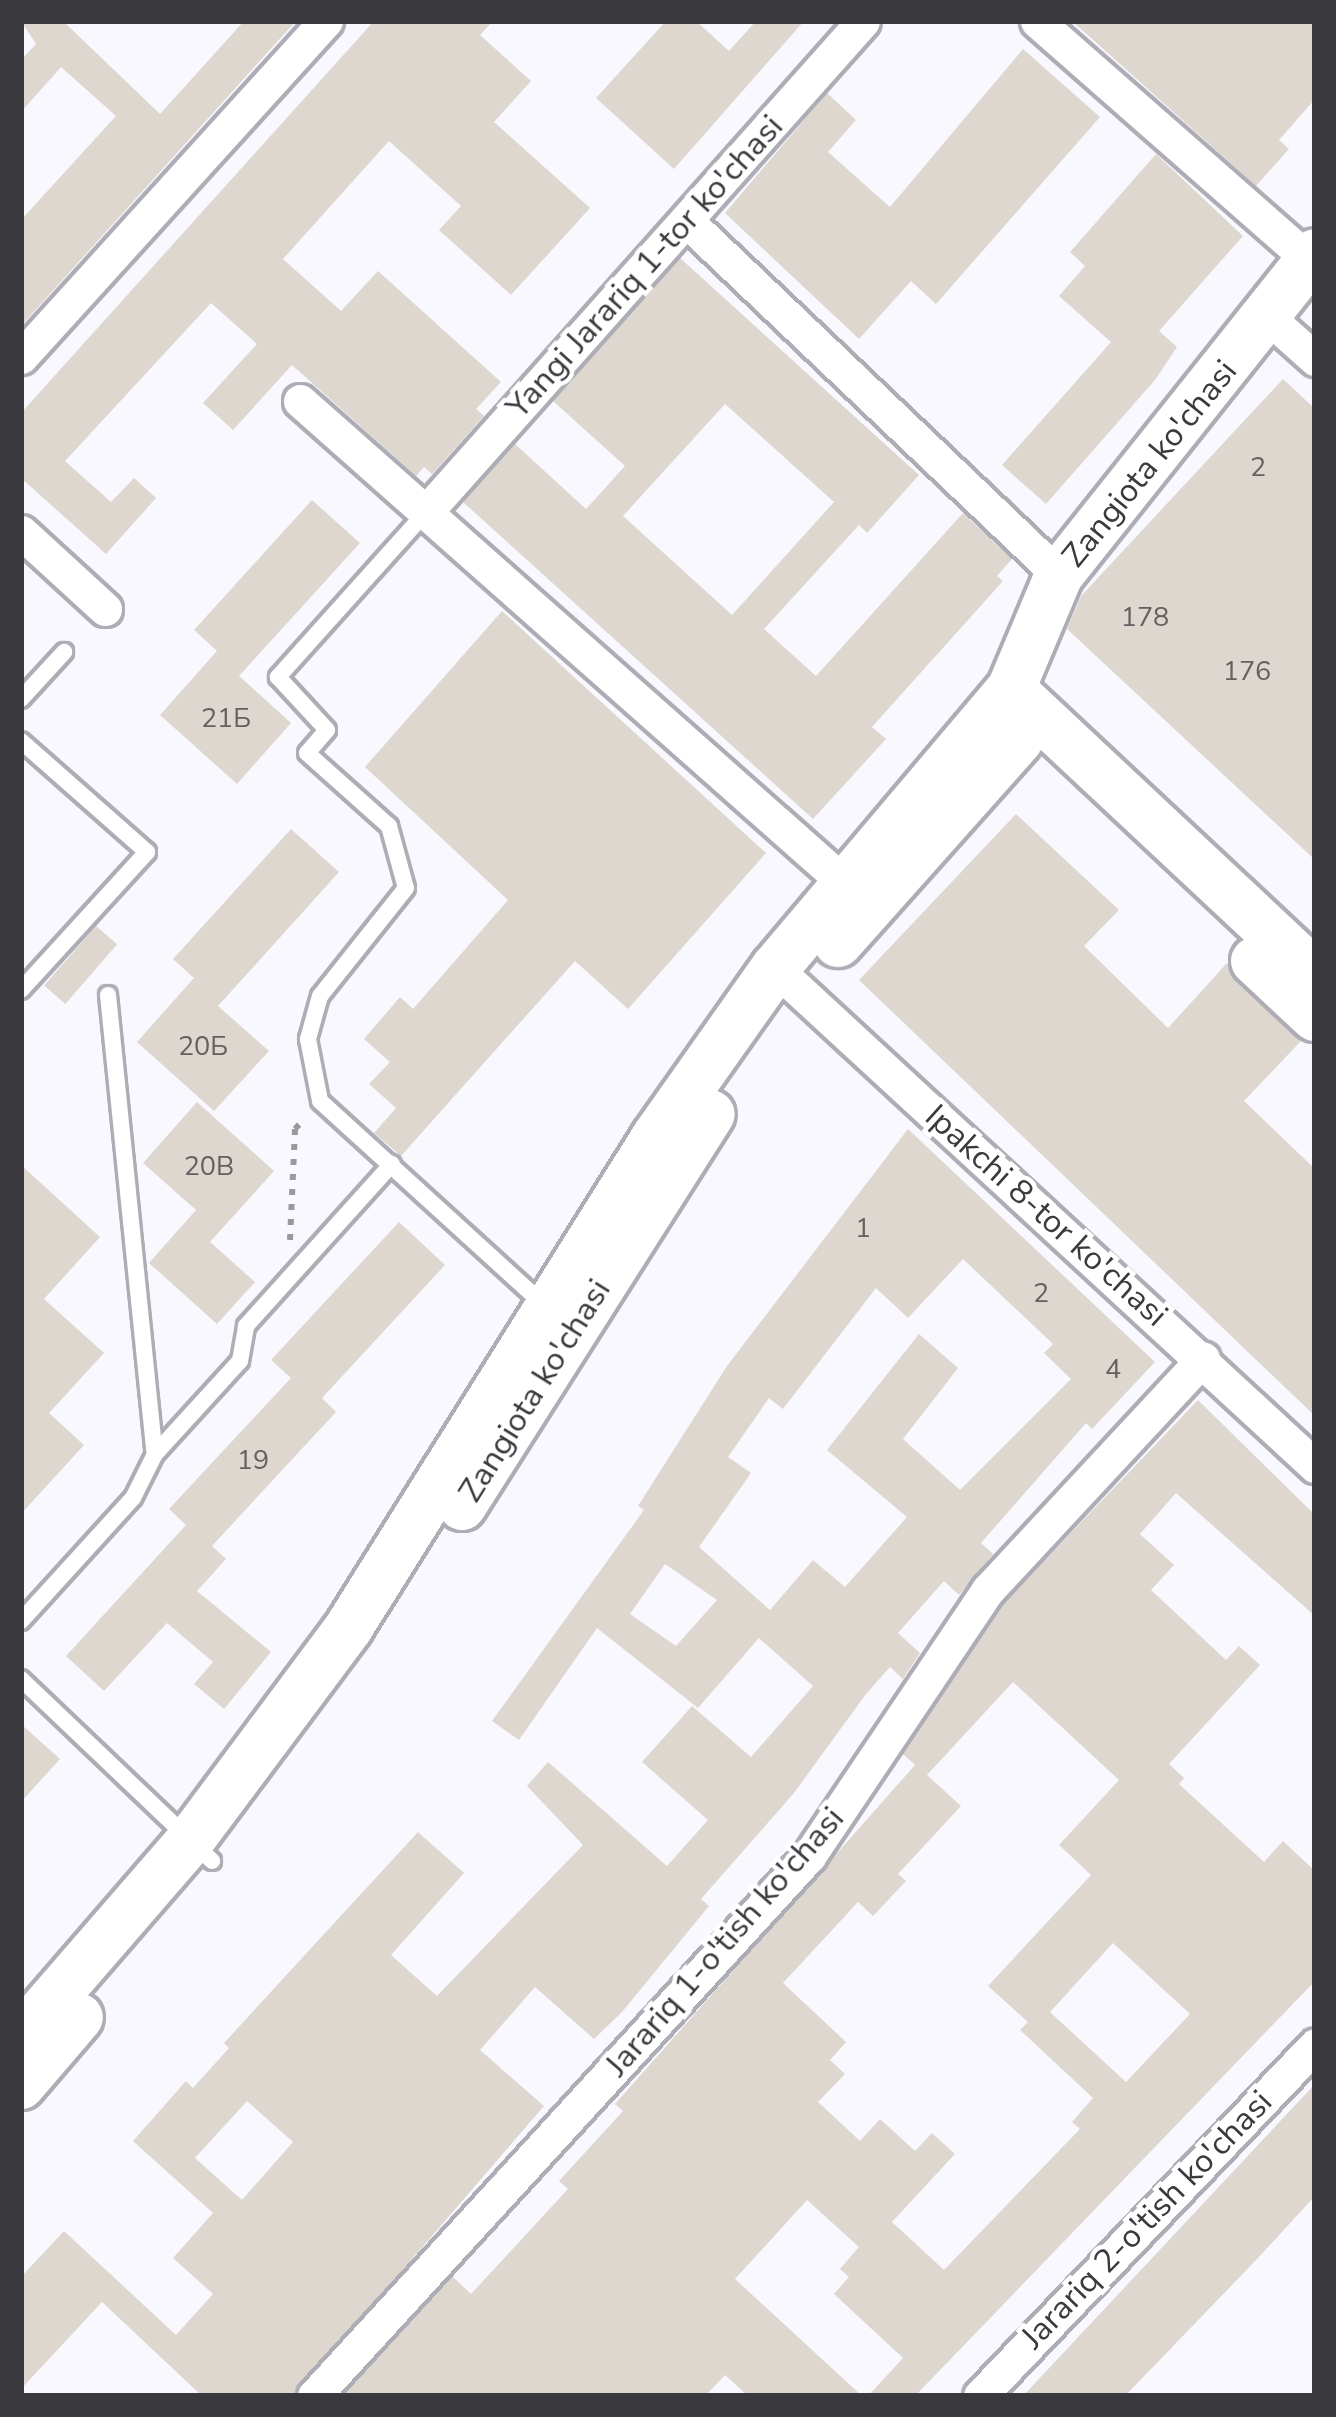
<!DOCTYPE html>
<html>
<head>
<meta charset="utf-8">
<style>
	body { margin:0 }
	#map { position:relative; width:1336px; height:2417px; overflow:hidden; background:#f9f8fe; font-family:"Nunito Sans",sans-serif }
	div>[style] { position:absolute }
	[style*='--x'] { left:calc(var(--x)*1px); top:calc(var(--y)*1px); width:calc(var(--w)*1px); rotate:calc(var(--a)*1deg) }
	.building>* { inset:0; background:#ded7cf; transform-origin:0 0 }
	.path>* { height:6px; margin-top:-3px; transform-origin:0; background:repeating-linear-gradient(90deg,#9a999e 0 6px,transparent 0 15px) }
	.roads { filter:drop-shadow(3px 0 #aeacb5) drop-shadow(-3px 0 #aeacb5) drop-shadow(0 3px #aeacb5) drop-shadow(0 -3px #aeacb5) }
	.lane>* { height:16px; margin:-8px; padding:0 8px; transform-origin:8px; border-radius:8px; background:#fff }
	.street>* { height:33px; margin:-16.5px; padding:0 16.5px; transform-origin:16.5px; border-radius:16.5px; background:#fff }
	.secondary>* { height:48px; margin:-24px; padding:0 24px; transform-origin:24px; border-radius:24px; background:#fff }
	span { translate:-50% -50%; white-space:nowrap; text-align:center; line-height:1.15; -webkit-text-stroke:9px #fff; paint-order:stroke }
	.number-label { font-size:27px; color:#636062 }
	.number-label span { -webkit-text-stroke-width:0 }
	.street-label { font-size:33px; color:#3a393d }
	.frame { position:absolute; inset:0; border:24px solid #3a393d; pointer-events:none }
</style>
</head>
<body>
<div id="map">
	<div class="building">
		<div style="clip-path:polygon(21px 21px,63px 21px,160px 114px,244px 21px,296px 21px,21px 326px,21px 220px,116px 116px,61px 67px,21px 112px,21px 60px,36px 44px)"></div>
		<div style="clip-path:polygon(374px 21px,493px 21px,480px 35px,531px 81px,494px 122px,590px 208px,511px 295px,439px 230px,461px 206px,389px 141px,283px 259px,341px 311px,378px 271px,501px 382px,476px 409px,484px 416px,432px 474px,424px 467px,416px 476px,292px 365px,233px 430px,203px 403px,257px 344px,211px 303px,65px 461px,111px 502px,134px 478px,156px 498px,106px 554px,21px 478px,21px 413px)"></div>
		<div style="clip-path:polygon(666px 21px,696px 21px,729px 51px,756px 21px,804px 21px,674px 169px,596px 98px)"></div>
		<div style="clip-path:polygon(1072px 21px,1315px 21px,1315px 99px,1279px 140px,1289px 149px,1256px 186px)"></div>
		<div style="clip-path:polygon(1023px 49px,1100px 117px,936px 304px,911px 281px,859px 339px,725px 213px,827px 93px,856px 120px,828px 152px,890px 207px)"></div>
		<div style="clip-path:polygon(1156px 154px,1243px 236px,1159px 331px,1177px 347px,1155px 380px,1046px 504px,1002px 465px,1111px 342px,1059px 296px,1085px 266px,1070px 252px)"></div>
		<div style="clip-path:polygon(evenodd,680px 258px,919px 475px,867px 533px,859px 525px,764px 629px,816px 676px,963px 513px,1012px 559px,997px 576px,1003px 581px,872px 727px,886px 739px,813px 819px,463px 502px,515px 444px,586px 509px,625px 466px,553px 401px,680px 258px,725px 404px,834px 502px,732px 615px,623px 516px,725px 404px)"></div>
		<div style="clip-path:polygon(1283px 379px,1315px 409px,1315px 860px,1067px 629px,1081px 596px)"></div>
		<div style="clip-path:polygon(312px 500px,360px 543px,239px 676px,291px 723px,237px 784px,160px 715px,217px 651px,194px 630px)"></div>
		<div style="clip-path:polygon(502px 611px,766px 853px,628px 1009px,575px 961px,401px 1156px,374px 1133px,396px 1108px,369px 1084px,390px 1062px,364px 1039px,400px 997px,413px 1009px,508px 900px,365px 767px)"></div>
		<div style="clip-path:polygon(1016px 814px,1119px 910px,1084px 946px,1168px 1028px,1227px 963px,1236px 982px,1301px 1041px,1244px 1101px,1315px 1169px,1315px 1416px,859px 980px)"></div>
		<div style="clip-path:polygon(291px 829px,339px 872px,218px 1006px,269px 1051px,214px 1111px,137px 1042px,194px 978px,173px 959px)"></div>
		<div style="left:96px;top:926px;width:28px;height:79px;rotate:41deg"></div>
		<div style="clip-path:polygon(197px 1102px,274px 1171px,210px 1242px,255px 1282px,217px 1324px,149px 1263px,196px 1210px,143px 1163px)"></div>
		<div style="clip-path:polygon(evenodd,908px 1129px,1155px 1362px,1092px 1429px,1086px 1423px,981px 1543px,993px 1554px,959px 1595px,944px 1581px,898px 1633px,920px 1653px,903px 1679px,890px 1667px,866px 1694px,794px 1793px,701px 1899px,709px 1906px,622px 2012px,594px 2039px,535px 1987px,480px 2050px,544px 2106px,294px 2396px,202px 2396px,102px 2302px,21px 2389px,21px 2277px,64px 2231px,176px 2335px,213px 2294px,173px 2258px,213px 2213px,133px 2141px,186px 2081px,193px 2088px,229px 2048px,224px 2043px,418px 1832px,464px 1873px,391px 1955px,437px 1996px,583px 1845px,527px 1786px,548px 1762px,667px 1866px,708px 1820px,642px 1762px,692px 1706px,751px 1757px,813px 1686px,759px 1638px,698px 1708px,597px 1628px,519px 1740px,492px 1721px,644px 1510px,638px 1506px,727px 1366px,908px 1129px,963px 1259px,1053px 1344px,1044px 1353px,1071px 1379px,960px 1490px,903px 1439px,958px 1368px,919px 1334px,827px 1450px,907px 1517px,845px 1587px,813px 1560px,770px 1610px,699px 1547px,751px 1473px,728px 1457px,769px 1398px,783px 1409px,876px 1288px,908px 1318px,963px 1259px,908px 1129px,665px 1564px,717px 1600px,676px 1646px,630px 1614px,665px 1564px,908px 1129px,247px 2101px,293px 2142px,242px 2200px,195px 2158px,247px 2101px)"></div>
		<div style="clip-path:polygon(21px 1165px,100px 1237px,44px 1299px,104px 1353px,49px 1413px,84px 1445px,21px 1514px)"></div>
		<div style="clip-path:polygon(399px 1222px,445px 1265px,322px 1398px,336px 1412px,212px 1546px,226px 1559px,197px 1591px,271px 1652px,224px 1709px,194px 1684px,213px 1662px,167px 1623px,104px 1691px,66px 1656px,186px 1525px,169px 1509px,291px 1378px,271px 1360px)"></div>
		<div style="clip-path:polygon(evenodd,1198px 1400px,1315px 1515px,1315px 1616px,1176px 1493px,1140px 1534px,1174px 1565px,1151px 1590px,1226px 1660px,1239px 1646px,1260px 1665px,1169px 1764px,1184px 1778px,1179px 1784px,1264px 1862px,1283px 1841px,1315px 1871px,1315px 1981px,915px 2396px,868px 2396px,903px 2358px,834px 2294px,849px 2277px,840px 2269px,859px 2247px,807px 2200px,735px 2279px,862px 2396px,748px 2396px,725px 2375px,705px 2396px,342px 2396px,452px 2276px,471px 2294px,568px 2189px,559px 2181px,623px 2111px,615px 2104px,915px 1765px,903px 1754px,1004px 1603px,1198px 1400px,1013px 1682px,1119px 1780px,1059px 1845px,1091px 1875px,988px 1986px,1028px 2022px,1020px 2030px,1093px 2098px,1072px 2122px,1080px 2129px,944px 2270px,892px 2222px,955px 2154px,932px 2133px,915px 2151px,880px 2119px,860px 2141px,818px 2102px,845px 2074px,830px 2060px,846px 2042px,783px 1983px,858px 1902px,873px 1916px,906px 1881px,898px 1874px,961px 1806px,927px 1775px,1013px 1682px,1198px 1400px,1113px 1943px,1190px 2014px,1126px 2082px,1050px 2012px,1113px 1943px)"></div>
		<div style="clip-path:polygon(21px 1724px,60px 1759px,21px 1802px)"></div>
		<div style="clip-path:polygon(1315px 2084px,1315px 2196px,1258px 2258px,1125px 2396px,1023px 2396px)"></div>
	</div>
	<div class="path">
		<div style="--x:290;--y:1240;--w:111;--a:-87.4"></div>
		<div style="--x:295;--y:1129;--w:13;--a:-48"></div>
	</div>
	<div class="roads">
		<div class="lane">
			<div style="--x:426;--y:512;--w:222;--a:131.9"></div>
			<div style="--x:278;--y:677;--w:72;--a:47.2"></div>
			<div style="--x:327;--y:730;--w:30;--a:131"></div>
			<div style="--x:307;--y:753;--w:110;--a:41.7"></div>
			<div style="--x:389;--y:826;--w:64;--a:74.7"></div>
			<div style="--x:406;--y:888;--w:138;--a:128.5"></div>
			<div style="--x:320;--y:996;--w:45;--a:105.6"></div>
			<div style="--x:308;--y:1039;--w:63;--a:79"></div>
			<div style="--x:320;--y:1101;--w:302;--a:42.3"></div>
			<div style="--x:21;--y:699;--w:64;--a:-47.5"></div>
			<div style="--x:21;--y:741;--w:168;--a:41.4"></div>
			<div style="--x:147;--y:852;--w:187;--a:132.4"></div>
			<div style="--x:108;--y:995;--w:461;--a:84.2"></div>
			<div style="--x:21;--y:1621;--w:166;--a:-47.7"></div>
			<div style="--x:133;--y:1498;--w:49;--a:-63.4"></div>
			<div style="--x:155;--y:1454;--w:126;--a:-47.6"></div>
			<div style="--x:240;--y:1361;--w:36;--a:-80"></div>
			<div style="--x:246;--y:1326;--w:218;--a:-48"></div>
			<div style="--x:21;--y:1679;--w:264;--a:43.6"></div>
		</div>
		<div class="street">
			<div style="--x:1037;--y:21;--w:363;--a:41.3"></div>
			<div style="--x:688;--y:222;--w:512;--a:43.58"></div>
			<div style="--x:1269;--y:318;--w:62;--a:41.7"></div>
			<div style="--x:21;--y:357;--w:454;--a:-47.8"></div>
			<div style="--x:300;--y:401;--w:729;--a:41.5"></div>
			<div style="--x:426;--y:512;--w:657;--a:-48.33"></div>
			<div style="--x:21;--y:532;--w:114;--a:42.5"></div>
			<div style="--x:775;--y:968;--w:735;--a:42.68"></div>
			<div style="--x:314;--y:2396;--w:733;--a:-47.49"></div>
			<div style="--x:809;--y:1856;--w:321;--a:-56.1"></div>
			<div style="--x:988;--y:1590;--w:316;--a:-47.1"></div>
			<div style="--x:980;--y:2396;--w:485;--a:-46.3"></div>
		</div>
		<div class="secondary">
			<div style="--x:1015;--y:718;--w:29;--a:-98"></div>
			<div style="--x:1011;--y:689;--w:124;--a:-67.2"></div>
			<div style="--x:1059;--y:575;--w:411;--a:-51.5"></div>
			<div style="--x:838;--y:943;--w:272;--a:-48.3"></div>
			<div style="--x:1255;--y:961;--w:82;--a:43"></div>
			<div style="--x:462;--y:1506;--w:464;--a:-57.6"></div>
			<div style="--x:21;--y:2036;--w:257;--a:-49.1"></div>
			<div style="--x:189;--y:1842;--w:268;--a:-53.3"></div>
			<div style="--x:349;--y:1627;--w:577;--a:-57.96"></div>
			<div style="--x:655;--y:1138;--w:208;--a:-54.8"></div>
			<div style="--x:775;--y:968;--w:365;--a:-49.8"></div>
			<div style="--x:1011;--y:689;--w:416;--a:43.1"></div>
			<div style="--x:21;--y:2085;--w:89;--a:-49.5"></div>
		</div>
	</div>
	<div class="number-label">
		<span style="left:1258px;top:468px">2</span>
		<span style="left:1145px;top:618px">178</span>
		<span style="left:1247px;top:672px">176</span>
		<span style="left:226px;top:719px">21Б</span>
		<span style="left:203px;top:1047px">20Б</span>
		<span style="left:209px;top:1167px">20В</span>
		<span style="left:863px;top:1229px">1</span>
		<span style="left:1041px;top:1294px">2</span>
		<span style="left:1113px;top:1370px">4</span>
		<span style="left:253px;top:1461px">19</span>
	</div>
	<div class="street-label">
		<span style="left:645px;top:267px;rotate:-48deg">Yangi Jarariq 1-tor ko'chasi</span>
		<span style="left:1150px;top:464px;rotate:-51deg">Zangiota ko'chasi</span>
		<span style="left:1046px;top:1216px;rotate:42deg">Ipakchi 8-tor ko'chasi</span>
		<span style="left:535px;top:1391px;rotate:-58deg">Zangiota ko'chasi</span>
		<span style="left:725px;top:1942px;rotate:-49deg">Jarariq 1-o'tish ko'chasi</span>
		<span style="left:1147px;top:2220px;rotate:-46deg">Jarariq 2-o'tish ko'chasi</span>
	</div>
	<div class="frame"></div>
</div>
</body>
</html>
